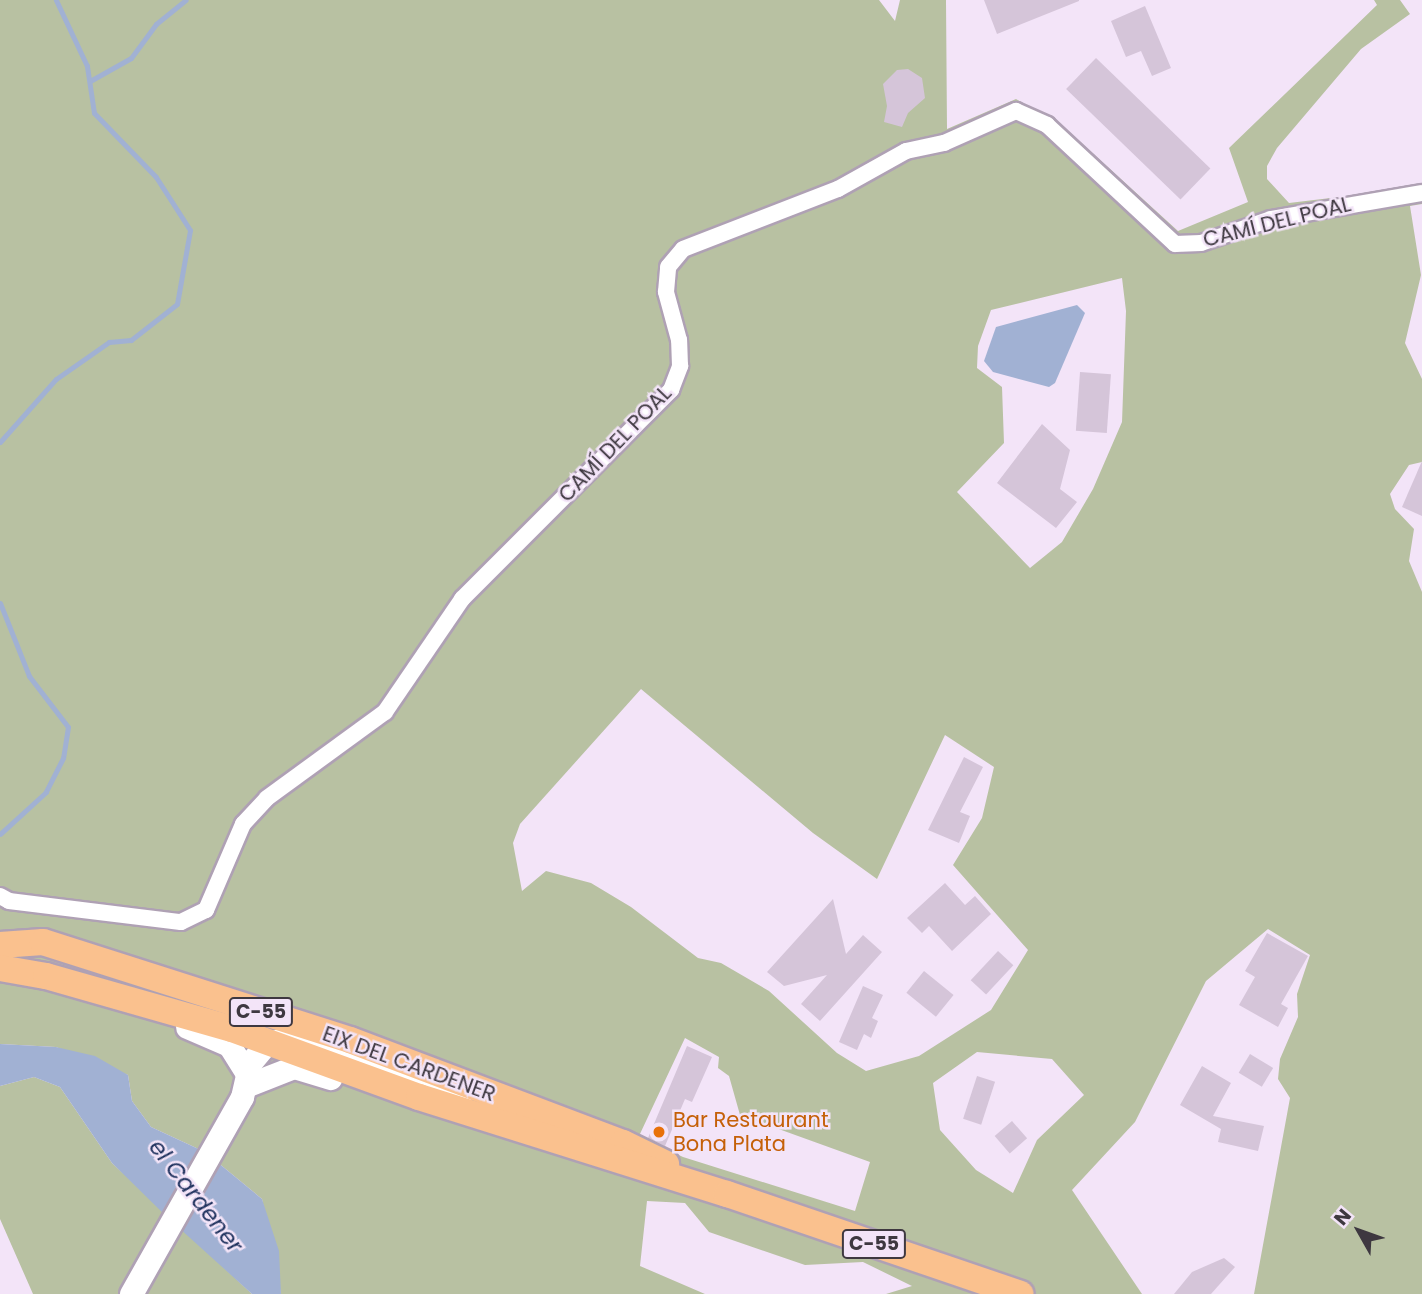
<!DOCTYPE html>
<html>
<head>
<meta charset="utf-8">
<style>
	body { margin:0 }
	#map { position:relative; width:1422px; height:1294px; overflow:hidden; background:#f3e4f8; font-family:Poppins,sans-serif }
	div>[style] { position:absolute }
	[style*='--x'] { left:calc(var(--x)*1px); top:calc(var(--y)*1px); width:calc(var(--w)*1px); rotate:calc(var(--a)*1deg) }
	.green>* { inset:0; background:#b8c1a2 }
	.water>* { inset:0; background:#a1b1d3 }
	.stream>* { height:5px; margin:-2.5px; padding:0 2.5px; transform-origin:2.5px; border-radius:2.5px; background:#a1b1d3 }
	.building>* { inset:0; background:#d5c5d9; transform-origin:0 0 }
	.roads { filter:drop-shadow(2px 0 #afa1b4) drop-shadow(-2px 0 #afa1b4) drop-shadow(0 2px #afa1b4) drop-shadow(0 -2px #afa1b4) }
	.street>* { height:16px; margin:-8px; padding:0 8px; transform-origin:8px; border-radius:8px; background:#fff }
	.secondary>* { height:23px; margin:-11.5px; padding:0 11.5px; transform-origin:11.5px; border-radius:11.5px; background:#fff }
	.primary>* { height:26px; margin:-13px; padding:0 13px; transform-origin:13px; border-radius:13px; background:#fac18e }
	.dots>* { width:19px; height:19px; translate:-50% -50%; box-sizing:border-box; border:4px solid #f3e4f8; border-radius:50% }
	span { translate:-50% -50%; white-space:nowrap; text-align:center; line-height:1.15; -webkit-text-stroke:5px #f3e4f8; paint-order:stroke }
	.shield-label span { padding:2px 5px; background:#f3e4f8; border:2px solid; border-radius:5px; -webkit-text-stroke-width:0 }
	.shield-label { font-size:19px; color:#3e3840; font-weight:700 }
	.street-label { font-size:21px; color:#3e3840 }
	.food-label { font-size:21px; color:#c56008 }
	.left { translate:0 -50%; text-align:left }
	.water-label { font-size:23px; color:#1e315d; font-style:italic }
	.north { position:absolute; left:1324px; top:1196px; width:70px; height:70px; -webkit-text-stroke:5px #f3e4f8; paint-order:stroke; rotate:310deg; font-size:19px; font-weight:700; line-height:28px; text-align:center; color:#3e3840 }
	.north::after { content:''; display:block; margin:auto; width:24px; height:32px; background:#3e3840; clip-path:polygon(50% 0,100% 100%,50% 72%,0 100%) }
</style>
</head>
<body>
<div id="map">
	<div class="green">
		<div style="clip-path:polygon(evenodd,0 0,879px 0,895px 21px,900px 0,946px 0,947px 129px,1016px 99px,1066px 129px,1178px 231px,1248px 202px,1229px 148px,1377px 5px,1374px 0,1400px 0,1410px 14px,1361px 49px,1277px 148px,1267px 166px,1267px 179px,1289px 203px,1422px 187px,1422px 204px,1410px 206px,1421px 275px,1405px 343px,1422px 379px,1422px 462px,1409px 465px,1390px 494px,1395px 509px,1414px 529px,1409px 561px,1422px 592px,1422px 1294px,1254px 1294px,1290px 1098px,1278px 1079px,1280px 1059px,1298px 1017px,1297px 994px,1310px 955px,1268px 929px,1206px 981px,1135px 1122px,1072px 1190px,1142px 1294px,886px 1294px,912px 1286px,863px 1262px,805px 1265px,709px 1232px,685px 1203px,647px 1201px,640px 1266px,705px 1294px,281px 1294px,262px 1199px,205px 1152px,151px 1127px,132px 1101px,128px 1075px,56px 1047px,0 1044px,0 0,1122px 278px,1126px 311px,1122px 422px,1093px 489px,1062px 542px,1030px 568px,957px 492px,1004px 443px,1002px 387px,977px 368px,978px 346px,991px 310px,1122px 278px,0 0,641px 689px,813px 833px,877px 879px,945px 735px,994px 767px,982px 818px,953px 865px,1028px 950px,991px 1010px,919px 1056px,866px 1071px,837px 1053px,769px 991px,721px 963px,698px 958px,631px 907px,591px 883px,546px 871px,522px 891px,513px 843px,520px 824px,641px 689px,0 0,685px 1038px,719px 1057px,718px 1068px,729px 1076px,740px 1115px,870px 1162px,855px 1211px,683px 1157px,639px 1136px,685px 1038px,0 0,977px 1052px,1052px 1059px,1084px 1095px,1037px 1140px,1013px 1193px,976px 1170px,940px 1130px,933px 1083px,977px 1052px)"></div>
		<div style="clip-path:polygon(34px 1077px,60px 1087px,112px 1163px,252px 1294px,33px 1294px,0 1219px,0 1086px)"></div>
	</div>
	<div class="water">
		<div style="clip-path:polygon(1077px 305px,1085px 313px,1055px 383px,1049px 387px,993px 372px,984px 361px,996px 327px)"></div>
		<div style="clip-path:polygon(0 1044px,56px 1047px,95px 1056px,128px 1075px,132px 1101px,151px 1127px,205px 1152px,262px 1199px,279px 1251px,281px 1294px,252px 1294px,168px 1218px,112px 1163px,60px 1087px,34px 1077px,0 1086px)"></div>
	</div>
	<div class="stream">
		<div style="--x:90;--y:81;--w:47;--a:-29.3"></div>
		<div style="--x:131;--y:58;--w:42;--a:-53.7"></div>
		<div style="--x:156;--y:24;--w:38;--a:-39"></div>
		<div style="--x:0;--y:442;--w:84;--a:-48.4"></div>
		<div style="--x:56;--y:379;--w:65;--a:-34.9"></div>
		<div style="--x:109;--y:342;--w:22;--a:-5"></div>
		<div style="--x:131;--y:340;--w:58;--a:-38"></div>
		<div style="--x:177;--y:304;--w:75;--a:-80"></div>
		<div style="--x:190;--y:230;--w:63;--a:-122.7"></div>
		<div style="--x:156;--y:177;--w:89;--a:-134.1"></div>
		<div style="--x:94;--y:113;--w:48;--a:-98.5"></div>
		<div style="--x:87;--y:66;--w:73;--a:-115.2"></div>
		<div style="--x:0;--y:603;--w:79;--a:68.3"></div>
		<div style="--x:29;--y:676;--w:64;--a:52.6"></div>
		<div style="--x:68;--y:727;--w:31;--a:99"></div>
		<div style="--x:63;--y:758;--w:38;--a:117"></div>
		<div style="--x:46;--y:792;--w:62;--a:137.6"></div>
	</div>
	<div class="building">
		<div style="clip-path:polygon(984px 0,1079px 0,1079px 1px,997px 34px)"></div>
		<div style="clip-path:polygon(1145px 6px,1171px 68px,1152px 76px,1141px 51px,1126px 57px,1111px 21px)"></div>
		<div style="left:1096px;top:58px;width:159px;height:43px;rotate:44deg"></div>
		<div style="clip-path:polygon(908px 69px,922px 78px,925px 98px,908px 113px,902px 127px,884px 122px,887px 106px,883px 84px,897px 70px)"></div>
		<div style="left:1080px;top:372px;width:31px;height:59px;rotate:4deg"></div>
		<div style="clip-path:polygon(1042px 424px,1070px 450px,1060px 489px,1077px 502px,1056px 528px,997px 483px)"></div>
		<div style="clip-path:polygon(1422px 461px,1422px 516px,1402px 507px)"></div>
		<div style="clip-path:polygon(964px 757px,983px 767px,960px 812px,970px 816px,959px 843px,928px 830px)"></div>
		<div style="clip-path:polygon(945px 883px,965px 905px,975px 896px,991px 914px,952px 951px,929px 926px,922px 933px,907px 918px)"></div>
		<div style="clip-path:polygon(833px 899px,846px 954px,863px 935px,882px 952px,820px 1021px,801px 1004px,827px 975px,784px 986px,767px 972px)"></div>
		<div style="clip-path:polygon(1267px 933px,1308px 956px,1281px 1004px,1288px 1008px,1278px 1027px,1239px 1005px,1255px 977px,1245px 971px)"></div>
		<div style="left:998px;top:951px;width:21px;height:40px;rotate:43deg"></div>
		<div style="left:924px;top:971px;width:38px;height:28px;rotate:39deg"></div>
		<div style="clip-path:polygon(863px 986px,883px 995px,872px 1018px,878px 1021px,871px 1038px,864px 1034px,857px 1050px,839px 1042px)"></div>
		<div style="clip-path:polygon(687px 1046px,712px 1057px,692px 1102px,685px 1099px,665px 1146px,648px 1138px)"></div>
		<div style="left:1250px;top:1054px;width:27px;height:22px;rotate:31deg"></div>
		<div style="clip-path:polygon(1202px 1066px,1231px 1083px,1213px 1116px,1264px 1126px,1258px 1151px,1218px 1142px,1221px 1129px,1180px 1105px)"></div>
		<div style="left:977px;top:1076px;width:19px;height:45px;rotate:18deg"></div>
		<div style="left:1012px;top:1121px;width:23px;height:23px;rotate:49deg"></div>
		<div style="clip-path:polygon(1224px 1258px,1235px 1267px,1211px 1294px,1174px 1294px,1192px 1272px)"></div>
	</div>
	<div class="roads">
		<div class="street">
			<div style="--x:0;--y:896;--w:10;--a:29"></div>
			<div style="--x:9;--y:901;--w:173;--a:7"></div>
			<div style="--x:181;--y:922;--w:28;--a:-26"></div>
			<div style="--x:206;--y:910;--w:94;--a:-66.7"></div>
			<div style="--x:243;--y:824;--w:35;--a:-47"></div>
			<div style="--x:267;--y:798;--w:146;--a:-36.1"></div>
			<div style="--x:385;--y:712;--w:137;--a:-55.7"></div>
			<div style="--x:462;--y:599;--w:296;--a:-45"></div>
			<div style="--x:671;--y:390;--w:26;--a:-69"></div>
			<div style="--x:680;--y:366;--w:26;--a:-92"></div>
			<div style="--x:679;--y:340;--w:50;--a:-105.2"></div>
			<div style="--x:666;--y:292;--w:25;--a:-85"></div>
			<div style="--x:668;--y:267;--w:23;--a:-50"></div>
			<div style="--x:683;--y:249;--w:166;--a:-21.2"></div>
			<div style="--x:838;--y:189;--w:78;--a:-29.2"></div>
			<div style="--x:906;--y:151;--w:39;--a:-12"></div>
			<div style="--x:944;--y:143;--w:79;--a:-24"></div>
			<div style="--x:1016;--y:111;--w:34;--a:24"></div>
			<div style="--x:1047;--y:125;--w:175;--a:42.9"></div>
			<div style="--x:1175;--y:244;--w:26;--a:-2"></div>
			<div style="--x:1201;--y:243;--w:74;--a:-18.9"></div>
			<div style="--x:1271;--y:219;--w:153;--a:-9.8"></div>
		</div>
		<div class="secondary">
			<div style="--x:187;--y:1027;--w:46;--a:23.2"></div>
			<div style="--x:229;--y:1045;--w:36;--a:58"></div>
			<div style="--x:248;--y:1085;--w:49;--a:-21.4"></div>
			<div style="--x:294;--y:1067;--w:38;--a:17"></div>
			<div style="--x:131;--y:1294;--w:226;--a:-60.6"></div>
			<div style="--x:242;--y:1097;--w:35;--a:-77"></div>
			<div style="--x:250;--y:1063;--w:26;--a:-50"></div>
			<div style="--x:267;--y:1043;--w:25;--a:-12"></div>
			<div style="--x:291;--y:1038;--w:178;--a:19.4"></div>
		</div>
		<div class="primary">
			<div style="--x:0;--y:945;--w:43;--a:-4"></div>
			<div style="--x:43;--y:942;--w:322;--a:17.7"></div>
			<div style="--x:350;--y:1040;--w:292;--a:20.7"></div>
			<div style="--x:623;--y:1143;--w:48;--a:26"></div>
			<div style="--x:0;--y:968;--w:47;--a:9.9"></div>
			<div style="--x:46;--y:976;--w:193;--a:15.9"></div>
			<div style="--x:232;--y:1029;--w:199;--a:20"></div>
			<div style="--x:419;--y:1097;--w:323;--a:17.5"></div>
			<div style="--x:727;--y:1194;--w:310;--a:18.8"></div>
		</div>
	</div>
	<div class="dots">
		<div style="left:659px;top:1132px;background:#e8710a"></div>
	</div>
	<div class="shield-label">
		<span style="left:261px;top:1012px">C-55</span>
		<span style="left:874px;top:1244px">C-55</span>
	</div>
	<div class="street-label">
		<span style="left:1277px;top:222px;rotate:-14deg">CAMÍ DEL POAL</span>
		<span style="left:615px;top:444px;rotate:-46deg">CAMÍ DEL POAL</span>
		<span style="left:409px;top:1064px;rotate:20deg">EIX DEL CARDENER</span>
	</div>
	<div class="food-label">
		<span class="left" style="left:673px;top:1132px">Bar Restaurant<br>Bona Plata</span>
	</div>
	<div class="water-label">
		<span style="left:196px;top:1196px;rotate:52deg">el Cardener</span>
	</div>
	<div class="north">N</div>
</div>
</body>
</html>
